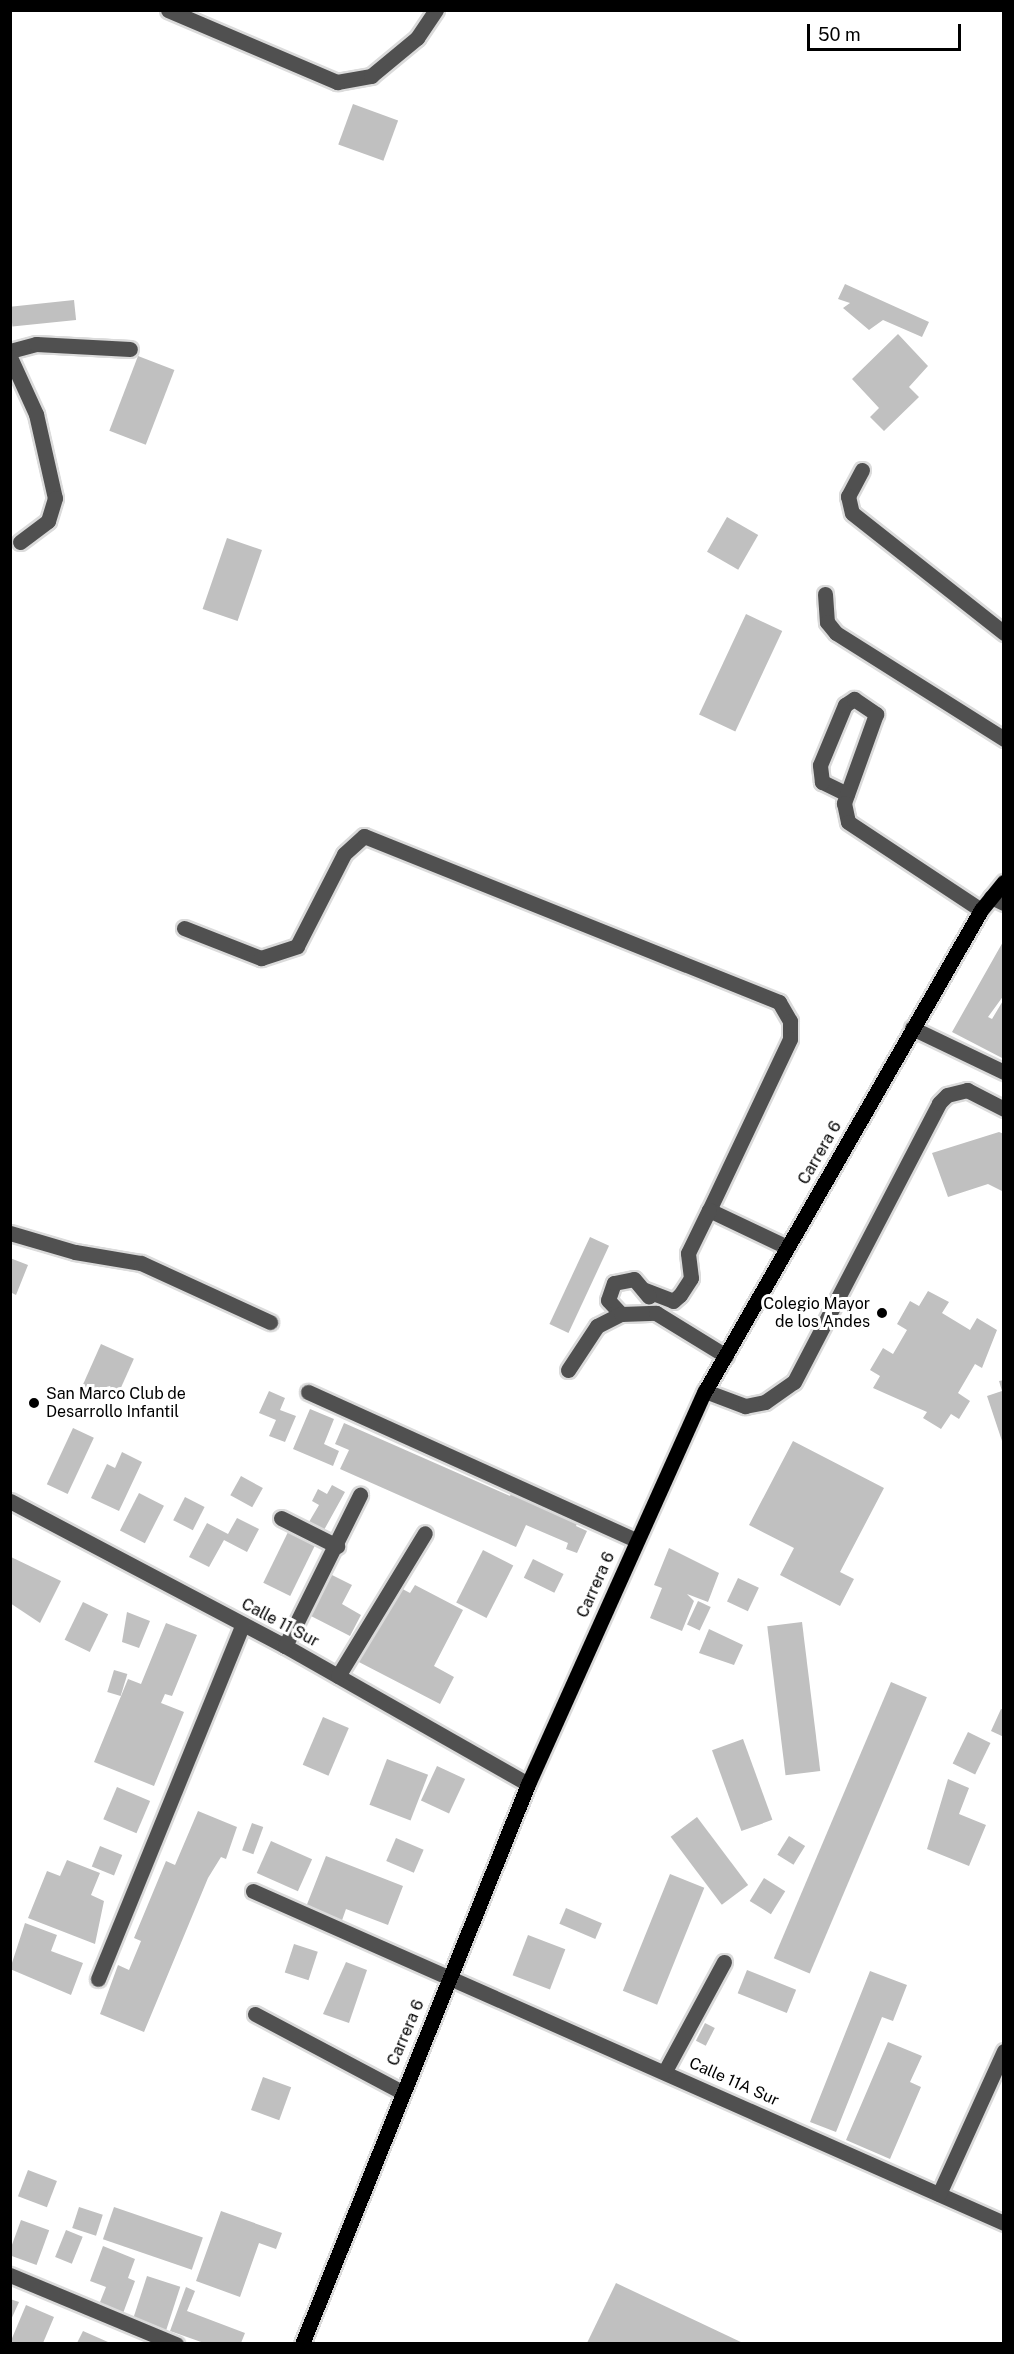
<!DOCTYPE html>
<html>
<head>
<meta charset="utf-8">
<style>
	body { margin:0 }
	#map { position:relative; width:1014px; height:2354px; overflow:hidden; background:#fff; font-family:"Public Sans",sans-serif }
	div>[style] { position:absolute }
	[style*='--x'] { left:calc(var(--x)*1px); top:calc(var(--y)*1px); width:calc(var(--w)*1px); rotate:calc(var(--a)*1deg) }
	.building>* { inset:0; background:#c0c0c0; transform-origin:0 0 }
	.roads { filter:drop-shadow(2px 0 #dbdbdb) drop-shadow(-2px 0 #dbdbdb) drop-shadow(0 2px #dbdbdb) drop-shadow(0 -2px #dbdbdb) }
	.minor>* { height:15px; margin:-7.5px; padding:0 7.5px; transform-origin:7.5px; border-radius:7.5px; background:#505050 }
	.major>* { height:15px; margin:-7.5px; padding:0 7.5px; transform-origin:7.5px; border-radius:7.5px; background:#000 }
	.dots>* { width:16px; height:16px; translate:-50% -50%; box-sizing:border-box; border:3px solid #fff; border-radius:50% }
	span { translate:-50% -50%; white-space:nowrap; text-align:center; line-height:1.15; -webkit-text-stroke:6px #fff; paint-order:stroke }
	.street-label { font-size:16px; color:#000 }
	.poi-label { font-size:16px; color:#000 }
	.right { translate:-100% -50%; text-align:right }
	.left { translate:0 -50%; text-align:left }
	.frame { position:absolute; inset:0; border:12px solid #000; pointer-events:none }
	.scale { position:absolute; left:807px; top:24px; width:154px; height:27px; box-sizing:border-box; border:3px solid #000; border-top:0; padding-left:8px; font-size:18px; line-height:21px; white-space:nowrap; color:#000; -webkit-text-stroke:4px #fff; paint-order:stroke }
</style>
</head>
<body>
<div id="map">
	<div class="building">
		<div style="left:353px;top:104px;width:48px;height:43px;rotate:20deg"></div>
		<div style="clip-path:polygon(845px 284px,929px 322px,922px 337px,883px 320px,869px 330px,843px 308px,850px 303px,838px 299px)"></div>
		<div style="left:74px;top:300px;width:20px;height:64px;rotate:84deg"></div>
		<div style="clip-path:polygon(898px 334px,928px 366px,909px 387px,919px 397px,884px 431px,870px 417px,879px 408px,852px 379px)"></div>
		<div style="left:138px;top:356px;width:39px;height:80px;rotate:21deg"></div>
		<div style="left:727px;top:517px;width:36px;height:40px;rotate:30deg"></div>
		<div style="left:227px;top:538px;width:37px;height:75px;rotate:19deg"></div>
		<div style="left:746px;top:614px;width:40px;height:111px;rotate:25deg"></div>
		<div style="clip-path:polygon(1004px 940px,1004px 995px,988px 1017px,992px 1019px,1004px 999px,1004px 1059px,952px 1032px)"></div>
		<div style="clip-path:polygon(999px 1132px,1004px 1134px,1004px 1192px,988px 1184px,948px 1197px,932px 1153px)"></div>
		<div style="left:590px;top:1237px;width:21px;height:96px;rotate:25deg"></div>
		<div style="clip-path:polygon(10px 1258px,28px 1265px,16px 1295px,10px 1292px)"></div>
		<div style="clip-path:polygon(928px 1291px,949px 1302px,942px 1313px,970px 1330px,977px 1318px,997px 1330px,982px 1368px,975px 1364px,958px 1393px,970px 1401px,959px 1419px,951px 1414px,941px 1429px,923px 1418px,927px 1412px,873px 1388px,880px 1376px,870px 1370px,883px 1348px,893px 1354px,907px 1330px,897px 1324px,910px 1301px,919px 1306px)"></div>
		<div style="left:101px;top:1344px;width:36px;height:47px;rotate:24deg"></div>
		<div style="clip-path:polygon(1004px 1380px,1004px 1444px,1003px 1444px,987px 1396px,1002px 1391px,999px 1381px)"></div>
		<div style="clip-path:polygon(269px 1391px,285px 1398px,280px 1410px,296px 1416px,285px 1442px,269px 1436px,276px 1420px,259px 1413px)"></div>
		<div style="clip-path:polygon(310px 1409px,334px 1419px,324px 1444px,339px 1451px,333px 1466px,293px 1449px)"></div>
		<div style="clip-path:polygon(344px 1423px,510px 1496px,513px 1489px,579px 1518px,576px 1526px,587px 1531px,577px 1553px,566px 1549px,568px 1543px,526px 1525px,516px 1547px,340px 1469px,349px 1450px,335px 1444px)"></div>
		<div style="left:73px;top:1428px;width:23px;height:62px;rotate:25deg"></div>
		<div style="clip-path:polygon(793px 1441px,884px 1488px,840px 1572px,854px 1579px,840px 1606px,780px 1575px,794px 1548px,749px 1525px)"></div>
		<div style="clip-path:polygon(122px 1452px,142px 1462px,119px 1511px,91px 1498px,107px 1464px,115px 1468px)"></div>
		<div style="left:241px;top:1476px;width:25px;height:22px;rotate:29deg"></div>
		<div style="clip-path:polygon(332px 1485px,345px 1492px,324px 1530px,309px 1522px,319px 1505px,312px 1501px,318px 1489px,327px 1494px)"></div>
		<div style="left:139px;top:1493px;width:28px;height:42px;rotate:27deg"></div>
		<div style="left:185px;top:1497px;width:22px;height:26px;rotate:27deg"></div>
		<div style="clip-path:polygon(237px 1518px,259px 1529px,247px 1552px,224px 1540px,209px 1567px,189px 1557px,207px 1523px,228px 1534px)"></div>
		<div style="left:290px;top:1528px;width:30px;height:61px;rotate:26deg"></div>
		<div style="clip-path:polygon(669px 1548px,719px 1573px,708px 1602px,687px 1594px,694px 1601px,682px 1631px,650px 1618px,662px 1588px,654px 1585px)"></div>
		<div style="left:483px;top:1550px;width:34px;height:59px;rotate:27deg"></div>
		<div style="clip-path:polygon(11px 1557px,61px 1581px,40px 1623px,10px 1603px)"></div>
		<div style="left:533px;top:1559px;width:34px;height:21px;rotate:26deg"></div>
		<div style="clip-path:polygon(330px 1574px,352px 1585px,342px 1604px,361px 1615px,350px 1636px,309px 1615px)"></div>
		<div style="left:738px;top:1578px;width:23px;height:26px;rotate:25deg"></div>
		<div style="clip-path:polygon(395px 1585px,410px 1593px,415px 1585px,463px 1610px,434px 1666px,454px 1677px,440px 1704px,355px 1660px)"></div>
		<div style="left:698px;top:1601px;width:14px;height:26px;rotate:25deg"></div>
		<div style="left:83px;top:1602px;width:28px;height:42px;rotate:26deg"></div>
		<div style="clip-path:polygon(127px 1612px,150px 1621px,139px 1648px,122px 1642px)"></div>
		<div style="left:802px;top:1622px;width:150px;height:35px;rotate:83deg"></div>
		<div style="clip-path:polygon(166px 1623px,197px 1635px,172px 1696px,165px 1694px,161px 1703px,184px 1712px,154px 1786px,94px 1762px,128px 1679px,141px 1684px)"></div>
		<div style="clip-path:polygon(709px 1629px,743px 1645px,734px 1665px,699px 1653px)"></div>
		<div style="left:114px;top:1670px;width:14px;height:23px;rotate:17deg"></div>
		<div style="left:891px;top:1682px;width:39px;height:300px;rotate:23deg"></div>
		<div style="clip-path:polygon(1001px 1709px,1004px 1710px,1004px 1737px,991px 1731px)"></div>
		<div style="left:323px;top:1717px;width:28px;height:52px;rotate:23deg"></div>
		<div style="left:968px;top:1732px;width:25px;height:35px;rotate:26deg"></div>
		<div style="left:743px;top:1739px;width:86px;height:33px;rotate:70deg"></div>
		<div style="left:387px;top:1759px;width:44px;height:49px;rotate:21deg"></div>
		<div style="left:437px;top:1766px;width:31px;height:38px;rotate:25deg"></div>
		<div style="clip-path:polygon(948px 1779px,969px 1788px,959px 1814px,986px 1825px,969px 1866px,927px 1849px)"></div>
		<div style="left:117px;top:1787px;width:36px;height:35px;rotate:23deg"></div>
		<div style="clip-path:polygon(198px 1811px,237px 1827px,226px 1859px,221px 1857px,208px 1878px,144px 2032px,100px 2014px,118px 1965px,129px 1970px,141px 1941px,134px 1938px,166px 1861px,175px 1865px)"></div>
		<div style="left:697px;top:1817px;width:85px;height:33px;rotate:53deg"></div>
		<div style="left:252px;top:1823px;width:12px;height:29px;rotate:20deg"></div>
		<div style="left:789px;top:1836px;width:19px;height:22px;rotate:32deg"></div>
		<div style="left:396px;top:1838px;width:30px;height:25px;rotate:23deg"></div>
		<div style="left:271px;top:1841px;width:45px;height:35px;rotate:24deg"></div>
		<div style="left:100px;top:1846px;width:24px;height:22px;rotate:22deg"></div>
		<div style="clip-path:polygon(326px 1856px,403px 1886px,388px 1925px,346px 1909px,340px 1926px,304px 1912px)"></div>
		<div style="clip-path:polygon(67px 1860px,100px 1873px,91px 1895px,104px 1901px,95px 1944px,28px 1918px,47px 1871px,60px 1876px)"></div>
		<div style="left:670px;top:1874px;width:37px;height:126px;rotate:22deg"></div>
		<div style="left:764px;top:1878px;width:25px;height:27px;rotate:32deg"></div>
		<div style="left:566px;top:1908px;width:39px;height:17px;rotate:23deg"></div>
		<div style="clip-path:polygon(25px 1923px,57px 1935px,51px 1951px,83px 1963px,71px 1995px,10px 1969px)"></div>
		<div style="left:528px;top:1935px;width:40px;height:43px;rotate:21deg"></div>
		<div style="left:294px;top:1944px;width:25px;height:30px;rotate:18deg"></div>
		<div style="clip-path:polygon(346px 1962px,367px 1970px,349px 2023px,323px 2014px)"></div>
		<div style="left:747px;top:1970px;width:53px;height:25px;rotate:22deg"></div>
		<div style="clip-path:polygon(870px 1971px,907px 1985px,893px 2021px,882px 2017px,836px 2132px,810px 2122px)"></div>
		<div style="left:705px;top:2023px;width:11px;height:20px;rotate:27deg"></div>
		<div style="clip-path:polygon(888px 2042px,922px 2056px,910px 2082px,921px 2087px,890px 2159px,846px 2140px)"></div>
		<div style="left:263px;top:2077px;width:30px;height:35px;rotate:20deg"></div>
		<div style="left:28px;top:2170px;width:31px;height:28px;rotate:21deg"></div>
		<div style="left:79px;top:2207px;width:25px;height:22px;rotate:18deg"></div>
		<div style="left:114px;top:2207px;width:94px;height:34px;rotate:19deg"></div>
		<div style="clip-path:polygon(221px 2211px,282px 2233px,276px 2249px,259px 2243px,240px 2297px,196px 2281px)"></div>
		<div style="left:21px;top:2220px;width:30px;height:37px;rotate:20deg"></div>
		<div style="left:66px;top:2230px;width:18px;height:29px;rotate:22deg"></div>
		<div style="clip-path:polygon(103px 2246px,135px 2259px,128px 2278px,135px 2281px,122px 2316px,98px 2307px,106px 2287px,90px 2281px)"></div>
		<div style="left:147px;top:2276px;width:35px;height:46px;rotate:18deg"></div>
		<div style="clip-path:polygon(616px 2283px,743px 2343px,587px 2343px)"></div>
		<div style="clip-path:polygon(186px 2287px,195px 2291px,187px 2311px,245px 2333px,241px 2343px,204px 2343px,170px 2331px)"></div>
		<div style="clip-path:polygon(10px 2299px,19px 2302px,10px 2322px)"></div>
		<div style="clip-path:polygon(26px 2305px,54px 2317px,43px 2343px,10px 2343px)"></div>
		<div style="clip-path:polygon(83px 2331px,108px 2342px,108px 2343px,77px 2343px)"></div>
	</div>
	<div class="roads">
		<div class="minor">
			<div style="--x:168;--y:10;--w:184;--a:23.1"></div>
			<div style="--x:337;--y:82;--w:35;--a:-10"></div>
			<div style="--x:371;--y:76;--w:60;--a:-39.6"></div>
			<div style="--x:417;--y:38;--w:34;--a:-56"></div>
			<div style="--x:10;--y:351;--w:27;--a:-15"></div>
			<div style="--x:36;--y:344;--w:94;--a:3"></div>
			<div style="--x:10;--y:357;--w:63;--a:65.5"></div>
			<div style="--x:36;--y:414;--w:86;--a:77.3"></div>
			<div style="--x:55;--y:498;--w:24;--a:107"></div>
			<div style="--x:48;--y:521;--w:35;--a:143"></div>
			<div style="--x:862;--y:470;--w:30;--a:118"></div>
			<div style="--x:848;--y:496;--w:17;--a:77"></div>
			<div style="--x:852;--y:513;--w:194;--a:38.3"></div>
			<div style="--x:825;--y:594;--w:28;--a:86"></div>
			<div style="--x:827;--y:622;--w:14;--a:51"></div>
			<div style="--x:836;--y:633;--w:199;--a:32.2"></div>
			<div style="--x:847;--y:794;--w:28;--a:-154"></div>
			<div style="--x:822;--y:782;--w:17;--a:-97"></div>
			<div style="--x:820;--y:765;--w:65;--a:-67.4"></div>
			<div style="--x:845;--y:705;--w:11;--a:-34"></div>
			<div style="--x:854;--y:699;--w:27;--a:34"></div>
			<div style="--x:876;--y:714;--w:95;--a:109.8"></div>
			<div style="--x:844;--y:803;--w:19;--a:78"></div>
			<div style="--x:848;--y:822;--w:159;--a:33.5"></div>
			<div style="--x:991;--y:897;--w:14;--a:25"></div>
			<div style="--x:184;--y:928;--w:83;--a:21.3"></div>
			<div style="--x:261;--y:958;--w:38;--a:-18"></div>
			<div style="--x:297;--y:946;--w:103;--a:-62.9"></div>
			<div style="--x:344;--y:854;--w:27;--a:-42"></div>
			<div style="--x:364;--y:836;--w:447;--a:21.8"></div>
			<div style="--x:779;--y:1002;--w:22;--a:60"></div>
			<div style="--x:790;--y:1021;--w:18;--a:90"></div>
			<div style="--x:790;--y:1039;--w:189;--a:115.3"></div>
			<div style="--x:709;--y:1210;--w:86;--a:25.4"></div>
			<div style="--x:912;--y:1028;--w:102;--a:25.6"></div>
			<div style="--x:10;--y:1233;--w:68;--a:16.3"></div>
			<div style="--x:75;--y:1252;--w:67;--a:9.5"></div>
			<div style="--x:141;--y:1263;--w:142;--a:24.6"></div>
			<div style="--x:645;--y:1290;--w:30;--a:21"></div>
			<div style="--x:673;--y:1301;--w:9;--a:-41"></div>
			<div style="--x:680;--y:1295;--w:20;--a:-57"></div>
			<div style="--x:691;--y:1278;--w:25;--a:-97"></div>
			<div style="--x:688;--y:1253;--w:48;--a:-64"></div>
			<div style="--x:621;--y:1314;--w:19;--a:-133"></div>
			<div style="--x:608;--y:1300;--w:18;--a:-71"></div>
			<div style="--x:614;--y:1283;--w:20;--a:-11"></div>
			<div style="--x:634;--y:1279;--w:23;--a:50"></div>
			<div style="--x:568;--y:1370;--w:53;--a:-56.6"></div>
			<div style="--x:597;--y:1326;--w:27;--a:-27"></div>
			<div style="--x:621;--y:1314;--w:35;--a:-2"></div>
			<div style="--x:656;--y:1313;--w:82;--a:31.6"></div>
			<div style="--x:705;--y:1391;--w:43;--a:20.6"></div>
			<div style="--x:745;--y:1406;--w:20;--a:-11"></div>
			<div style="--x:765;--y:1402;--w:35;--a:-35"></div>
			<div style="--x:794;--y:1382;--w:314;--a:-62.5"></div>
			<div style="--x:939;--y:1103;--w:11;--a:-45"></div>
			<div style="--x:947;--y:1095;--w:21;--a:-14"></div>
			<div style="--x:967;--y:1090;--w:42;--a:27.2"></div>
			<div style="--x:308;--y:1392;--w:360;--a:24.3"></div>
			<div style="--x:10;--y:1501;--w:311;--a:27.8"></div>
			<div style="--x:285;--y:1646;--w:279;--a:29.6"></div>
			<div style="--x:281;--y:1518;--w:63;--a:26.6"></div>
			<div style="--x:285;--y:1646;--w:169;--a:-63.6"></div>
			<div style="--x:338;--y:1676;--w:167;--a:-58.7"></div>
			<div style="--x:253;--y:1891;--w:821;--a:23.85"></div>
			<div style="--x:98;--y:1979;--w:383;--a:-67.8"></div>
			<div style="--x:255;--y:2014;--w:164;--a:28"></div>
			<div style="--x:665;--y:2071;--w:124;--a:-61.6"></div>
			<div style="--x:939;--y:2194;--w:157;--a:-65.6"></div>
			<div style="--x:10;--y:2275;--w:180;--a:22.6"></div>
		</div>
		<div class="major">
			<div style="--x:302;--y:2344;--w:604;--a:-68.02"></div>
			<div style="--x:528;--y:1784;--w:431;--a:-65.8"></div>
			<div style="--x:705;--y:1391;--w:555;--a:-60.15"></div>
			<div style="--x:981;--y:910;--w:36;--a:-51"></div>
		</div>
	</div>
	<div class="dots">
		<div style="left:882px;top:1313px;background:#000"></div>
		<div style="left:34px;top:1403px;background:#000"></div>
	</div>
	<div class="street-label">
		<span style="left:820px;top:1153px;rotate:-60deg">Carrera 6</span>
		<span style="left:596px;top:1585px;rotate:-66deg">Carrera 6</span>
		<span style="left:280px;top:1623px;rotate:28deg">Calle 11 Sur</span>
		<span style="left:406px;top:2033px;rotate:-67deg">Carrera 6</span>
		<span style="left:734px;top:2082px;rotate:24deg">Calle 11A Sur</span>
	</div>
	<div class="poi-label">
		<span class="right" style="left:870px;top:1313px">Colegio Mayor<br>de los Andes</span>
		<span class="left" style="left:46px;top:1403px">San Marco Club de<br>Desarrollo Infantil</span>
	</div>
	<div class="frame"></div>
	<div class="scale">50 m</div>
</div>
</body>
</html>
